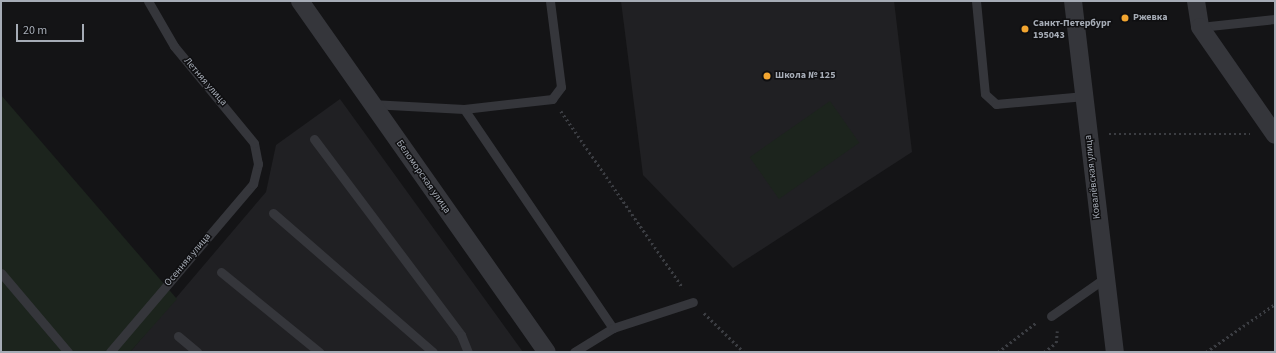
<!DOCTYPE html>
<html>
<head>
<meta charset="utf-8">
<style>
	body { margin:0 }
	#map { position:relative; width:1276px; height:353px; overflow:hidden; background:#141416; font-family:"Source Sans 3",sans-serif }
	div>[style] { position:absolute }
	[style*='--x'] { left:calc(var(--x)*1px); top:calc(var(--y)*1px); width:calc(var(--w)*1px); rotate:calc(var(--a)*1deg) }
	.built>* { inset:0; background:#202023 }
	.green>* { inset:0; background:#1c241d; transform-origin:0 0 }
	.path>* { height:2.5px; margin-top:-1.25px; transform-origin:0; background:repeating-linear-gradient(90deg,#3b3d42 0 2px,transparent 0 5px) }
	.service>* { height:9px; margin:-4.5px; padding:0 4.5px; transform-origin:4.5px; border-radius:4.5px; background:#35363b }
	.minor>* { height:18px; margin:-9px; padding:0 9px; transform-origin:9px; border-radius:9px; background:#35363b }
	.dots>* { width:11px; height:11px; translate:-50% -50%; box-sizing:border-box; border:2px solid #0f0f11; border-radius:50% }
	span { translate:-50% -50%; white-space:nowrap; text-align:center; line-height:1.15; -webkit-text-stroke:3px #0f0f11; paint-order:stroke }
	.poi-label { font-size:10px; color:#a6acb6; font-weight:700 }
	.left { translate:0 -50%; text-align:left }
	.street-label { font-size:10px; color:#a6acb6 }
	.frame { position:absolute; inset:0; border:2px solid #a6acb6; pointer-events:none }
	.scale { position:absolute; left:16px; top:24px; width:68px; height:18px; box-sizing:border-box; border:2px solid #a6acb6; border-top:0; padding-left:5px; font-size:12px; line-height:14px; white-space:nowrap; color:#a6acb6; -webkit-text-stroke:3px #0f0f11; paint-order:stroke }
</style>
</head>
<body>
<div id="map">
	<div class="built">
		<div style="clip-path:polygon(621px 1px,894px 1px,912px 152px,733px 268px,643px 175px)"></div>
		<div style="clip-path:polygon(340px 99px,523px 352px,130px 352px,266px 192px,276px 145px)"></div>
	</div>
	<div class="green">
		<div style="clip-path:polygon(1px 95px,177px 299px,130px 352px,1px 352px)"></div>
		<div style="left:830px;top:101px;width:51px;height:98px;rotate:55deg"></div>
	</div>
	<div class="path">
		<div style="--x:561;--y:111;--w:215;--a:55.4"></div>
		<div style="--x:1109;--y:134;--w:141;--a:0"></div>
		<div style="--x:704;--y:313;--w:56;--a:44.3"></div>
		<div style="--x:998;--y:352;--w:49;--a:-37.6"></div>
		<div style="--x:1044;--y:352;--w:15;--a:-37"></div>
		<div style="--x:1056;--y:343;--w:12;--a:-85"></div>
		<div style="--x:1206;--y:352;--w:84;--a:-34.8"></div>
	</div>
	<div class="service">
		<div style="--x:976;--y:1;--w:93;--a:84.5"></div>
		<div style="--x:985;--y:94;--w:15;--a:42"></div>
		<div style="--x:996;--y:104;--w:89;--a:-5.1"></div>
		<div style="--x:1200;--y:27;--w:75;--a:-6.1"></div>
		<div style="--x:371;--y:104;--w:93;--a:3.1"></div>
		<div style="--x:464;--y:109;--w:89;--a:-6.5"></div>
		<div style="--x:552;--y:99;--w:15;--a:-53"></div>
		<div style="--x:561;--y:87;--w:87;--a:-97.3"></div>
		<div style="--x:464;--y:109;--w:265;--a:55.8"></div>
		<div style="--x:314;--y:139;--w:245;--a:53.1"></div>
		<div style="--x:461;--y:335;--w:18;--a:68"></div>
		<div style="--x:273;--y:213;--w:212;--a:41"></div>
		<div style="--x:221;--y:272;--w:127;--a:39.2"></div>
		<div style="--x:1;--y:273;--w:104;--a:49.7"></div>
		<div style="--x:1051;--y:316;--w:66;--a:-35.1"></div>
		<div style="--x:178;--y:336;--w:25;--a:40"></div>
		<div style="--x:110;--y:352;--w:221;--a:-49.6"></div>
		<div style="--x:253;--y:184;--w:21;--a:-76"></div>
		<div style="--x:258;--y:164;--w:21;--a:-101"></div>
		<div style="--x:254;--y:143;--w:126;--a:-129.5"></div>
		<div style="--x:174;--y:46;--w:52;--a:-120"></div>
		<div style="--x:574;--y:352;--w:46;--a:-31.6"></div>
		<div style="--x:613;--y:328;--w:84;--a:-18"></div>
	</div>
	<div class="minor">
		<div style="--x:300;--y:1;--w:429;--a:54.9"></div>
		<div style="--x:1073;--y:1;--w:354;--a:83.2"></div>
		<div style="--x:1196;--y:1;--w:26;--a:81"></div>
		<div style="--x:1200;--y:27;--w:131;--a:55.2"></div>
	</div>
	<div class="dots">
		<div style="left:1125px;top:18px;background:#f2a530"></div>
		<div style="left:1025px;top:29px;background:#f2a530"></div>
		<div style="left:767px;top:76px;background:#f2a530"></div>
	</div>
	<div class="poi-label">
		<span class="left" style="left:1133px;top:18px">Ржевка</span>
		<span class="left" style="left:1033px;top:29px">Санкт-Петербург<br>195043</span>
		<span class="left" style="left:775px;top:76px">Школа № 125</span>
	</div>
	<div class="street-label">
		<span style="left:205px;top:82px;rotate:49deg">Летняя улица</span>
		<span style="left:423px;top:177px;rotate:55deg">Беломорская улица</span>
		<span style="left:1093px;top:177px;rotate:-96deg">Ковалёвская улица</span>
		<span style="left:188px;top:260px;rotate:-50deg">Осенняя улица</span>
	</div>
	<div class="frame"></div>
	<div class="scale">20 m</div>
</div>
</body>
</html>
